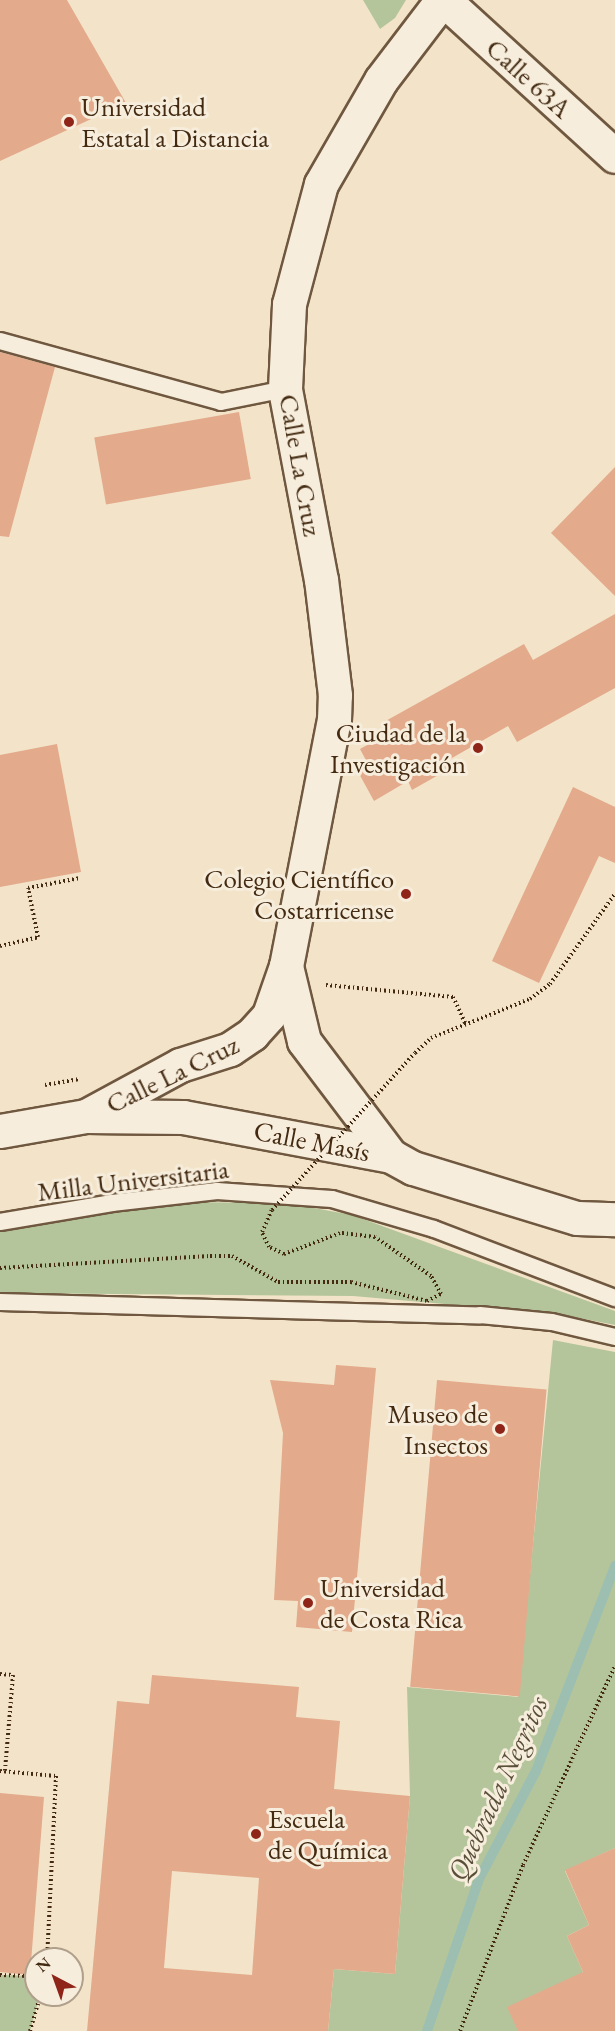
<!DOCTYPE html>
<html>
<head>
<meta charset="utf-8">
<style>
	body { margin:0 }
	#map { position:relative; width:615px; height:2031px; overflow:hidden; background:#f3e4c9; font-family:"EB Garamond",serif }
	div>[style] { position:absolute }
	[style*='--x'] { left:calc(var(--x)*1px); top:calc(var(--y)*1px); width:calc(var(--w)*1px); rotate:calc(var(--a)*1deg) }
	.green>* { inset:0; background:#b5c59b }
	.stream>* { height:10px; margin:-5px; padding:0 5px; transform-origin:5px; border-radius:5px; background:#9cbfb1 }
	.building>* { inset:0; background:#e3aa8c; transform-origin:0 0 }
	.path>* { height:4px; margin-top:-2px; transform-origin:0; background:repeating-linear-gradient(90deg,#432a11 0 1.5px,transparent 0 4.5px) }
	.roads { filter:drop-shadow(2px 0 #6f583f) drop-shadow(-2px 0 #6f583f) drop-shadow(0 2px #6f583f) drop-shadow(0 -2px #6f583f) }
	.service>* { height:16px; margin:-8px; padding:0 8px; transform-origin:8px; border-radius:8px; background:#f7eddc }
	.minor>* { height:33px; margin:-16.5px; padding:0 16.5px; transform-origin:16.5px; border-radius:16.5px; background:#f7eddc }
	.tertiary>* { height:33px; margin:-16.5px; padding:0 16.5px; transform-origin:16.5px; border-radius:16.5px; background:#f7eddc }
	.path-bridge>* { height:4px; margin-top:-2px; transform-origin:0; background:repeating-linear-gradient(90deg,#432a11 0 1.5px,transparent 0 4.5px) }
	.dots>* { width:16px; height:16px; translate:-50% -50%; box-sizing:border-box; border:3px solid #f7eddc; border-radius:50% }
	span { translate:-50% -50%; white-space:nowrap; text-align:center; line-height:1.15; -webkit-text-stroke:6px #f7eddc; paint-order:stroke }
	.street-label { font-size:27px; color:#432a11 }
	.poi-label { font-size:27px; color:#432a11 }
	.left { translate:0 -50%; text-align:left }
	.right { translate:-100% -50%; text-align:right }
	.water-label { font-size:28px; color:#594f39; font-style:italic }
	.north { position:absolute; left:24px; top:1947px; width:60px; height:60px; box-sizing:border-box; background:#f7eddc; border:2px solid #af9f8b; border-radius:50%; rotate:319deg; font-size:16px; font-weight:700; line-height:24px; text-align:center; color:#432a11 }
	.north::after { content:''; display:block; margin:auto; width:21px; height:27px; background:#8f2418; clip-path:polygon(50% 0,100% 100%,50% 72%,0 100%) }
</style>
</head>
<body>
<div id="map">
	<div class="green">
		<div style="clip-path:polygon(363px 0,406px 0,395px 18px,380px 29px)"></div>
		<div style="clip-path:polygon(175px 1202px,287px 1203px,352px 1215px,615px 1311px,615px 1325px,559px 1314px,353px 1296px,0 1293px,0 1231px)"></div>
		<div style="clip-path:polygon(553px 1340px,615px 1352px,615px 1848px,565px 1871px,589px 1925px,567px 1936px,583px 1972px,518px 2031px,328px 2031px,334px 1969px,395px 1974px,410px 1796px,407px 1687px,518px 1697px)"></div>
		<div style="clip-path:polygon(0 1975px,36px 1976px,36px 1995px,40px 1995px,30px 2031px,0 2031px)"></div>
	</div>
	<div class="stream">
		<div style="--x:427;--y:2031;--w:161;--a:-71.1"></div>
		<div style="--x:479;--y:1879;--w:122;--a:-62.2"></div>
		<div style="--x:536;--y:1771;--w:220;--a:-68.9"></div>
	</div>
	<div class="building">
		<div style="clip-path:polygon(0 0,67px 0,126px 103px,0 161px)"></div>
		<div style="clip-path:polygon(0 352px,55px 367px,9px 537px,0 536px)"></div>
		<div style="left:239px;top:412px;width:68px;height:147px;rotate:80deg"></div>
		<div style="clip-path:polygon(615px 467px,615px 596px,551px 533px)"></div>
		<div style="clip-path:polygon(615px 614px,615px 688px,517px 742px,508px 726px,445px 762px,449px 769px,412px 790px,408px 781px,374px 801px,357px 770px,368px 764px,360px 749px,387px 734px,382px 723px,524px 644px,533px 660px)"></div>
		<div style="clip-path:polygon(57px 744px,81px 872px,0 887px,0 755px)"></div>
		<div style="clip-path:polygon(573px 787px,615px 807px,615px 863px,599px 856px,539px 983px,492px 961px)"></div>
		<div style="clip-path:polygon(336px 1365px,376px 1368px,352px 1632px,296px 1627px,298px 1601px,274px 1600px,283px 1433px,270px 1380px,334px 1385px)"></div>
		<div style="left:437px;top:1380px;width:110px;height:308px;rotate:5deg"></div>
		<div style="clip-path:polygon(evenodd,152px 1675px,299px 1687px,296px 1717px,340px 1721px,334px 1789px,410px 1796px,395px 1974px,334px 1969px,328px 2031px,87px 2031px,117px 1701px,149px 1704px,152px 1675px,172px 1871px,259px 1878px,252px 1975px,164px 1968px,172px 1871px)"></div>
		<div style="clip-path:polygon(0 1793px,44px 1797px,30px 1975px,0 1972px)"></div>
		<div style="clip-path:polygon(615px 1848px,615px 2031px,518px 2031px,507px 2007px,583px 1972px,567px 1936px,589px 1925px,565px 1870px)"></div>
	</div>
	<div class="path">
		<div style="--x:0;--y:946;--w:39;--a:-13"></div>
		<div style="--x:38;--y:937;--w:50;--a:-101.5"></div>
		<div style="--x:28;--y:888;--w:53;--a:-10.9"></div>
		<div style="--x:326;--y:985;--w:128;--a:5.4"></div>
		<div style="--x:453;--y:997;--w:31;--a:65"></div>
		<div style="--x:415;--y:1053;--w:22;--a:-43"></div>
		<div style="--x:431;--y:1038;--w:106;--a:-21.5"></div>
		<div style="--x:530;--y:999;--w:25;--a:-37"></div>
		<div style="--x:550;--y:984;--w:111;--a:-54.2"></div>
		<div style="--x:45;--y:1085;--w:35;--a:-10"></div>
		<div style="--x:0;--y:1268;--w:210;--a:-3.3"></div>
		<div style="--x:0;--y:1674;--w:13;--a:4"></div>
		<div style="--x:13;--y:1675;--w:96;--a:94.8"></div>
		<div style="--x:0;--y:1771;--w:56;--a:5.1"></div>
		<div style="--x:56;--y:1776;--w:183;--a:92.8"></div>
		<div style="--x:0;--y:1975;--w:36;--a:2"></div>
		<div style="--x:30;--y:2031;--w:37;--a:-74"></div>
		<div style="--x:460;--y:2031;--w:178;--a:-69.2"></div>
		<div style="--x:523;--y:1865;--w:219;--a:-65.2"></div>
	</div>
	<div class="roads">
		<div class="service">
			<div style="--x:0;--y:341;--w:229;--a:15.4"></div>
			<div style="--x:221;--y:402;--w:65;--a:-11.5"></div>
			<div style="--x:0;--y:1222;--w:114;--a:-9.6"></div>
			<div style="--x:112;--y:1203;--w:106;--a:-6.5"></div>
			<div style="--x:217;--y:1191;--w:115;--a:4"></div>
			<div style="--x:332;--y:1199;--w:106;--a:16.4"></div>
			<div style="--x:434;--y:1229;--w:194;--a:20.9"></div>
			<div style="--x:0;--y:1302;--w:480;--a:1.6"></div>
			<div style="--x:480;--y:1315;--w:72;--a:5.6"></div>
			<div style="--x:552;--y:1322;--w:65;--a:13.4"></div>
		</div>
		<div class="minor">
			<div style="--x:444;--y:0;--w:231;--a:42.4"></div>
			<div style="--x:286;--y:966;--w:77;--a:76.5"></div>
			<div style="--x:304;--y:1041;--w:144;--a:52.9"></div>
			<div style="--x:86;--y:1116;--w:107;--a:-28.5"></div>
			<div style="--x:180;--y:1065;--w:52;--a:-17.7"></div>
			<div style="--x:230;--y:1049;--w:27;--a:-34"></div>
			<div style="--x:252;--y:1034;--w:25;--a:-48"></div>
			<div style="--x:269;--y:1015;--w:52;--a:-70.9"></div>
			<div style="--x:286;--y:966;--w:251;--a:-79"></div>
			<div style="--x:334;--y:720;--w:25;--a:-88"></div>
			<div style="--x:335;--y:695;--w:116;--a:-96.9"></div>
			<div style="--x:321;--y:580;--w:194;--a:-100.7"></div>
			<div style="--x:285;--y:389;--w:85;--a:-87.3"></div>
			<div style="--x:289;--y:304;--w:124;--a:-75.1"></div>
			<div style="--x:321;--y:184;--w:120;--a:-60"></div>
			<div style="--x:381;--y:80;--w:101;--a:-52.7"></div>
		</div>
		<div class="tertiary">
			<div style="--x:0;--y:1131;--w:87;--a:-9.9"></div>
			<div style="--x:86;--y:1116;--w:97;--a:0.6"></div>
			<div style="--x:183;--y:1117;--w:212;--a:10.6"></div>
			<div style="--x:391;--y:1156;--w:25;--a:29"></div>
			<div style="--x:413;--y:1168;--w:171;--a:17"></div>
			<div style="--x:577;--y:1218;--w:38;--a:2"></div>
		</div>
	</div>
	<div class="path-bridge">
		<div style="--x:210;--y:1256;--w:22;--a:0"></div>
		<div style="--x:232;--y:1256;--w:53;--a:29.5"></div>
		<div style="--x:278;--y:1282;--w:73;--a:0"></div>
		<div style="--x:351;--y:1282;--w:78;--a:14"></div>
		<div style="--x:427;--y:1301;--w:16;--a:-27"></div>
		<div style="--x:441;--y:1294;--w:21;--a:-119"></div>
		<div style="--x:431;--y:1276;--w:68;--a:-145.1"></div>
		<div style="--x:375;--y:1237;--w:35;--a:-173"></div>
		<div style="--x:340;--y:1233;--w:60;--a:159.4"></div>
		<div style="--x:284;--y:1254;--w:17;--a:-155"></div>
		<div style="--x:269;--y:1247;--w:17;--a:-115"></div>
		<div style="--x:262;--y:1232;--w:24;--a:-66"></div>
		<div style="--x:272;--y:1210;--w:212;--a:-47.7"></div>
	</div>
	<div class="dots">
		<div style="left:69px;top:122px;background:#8f2418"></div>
		<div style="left:478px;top:748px;background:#8f2418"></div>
		<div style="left:406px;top:894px;background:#8f2418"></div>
		<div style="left:500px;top:1429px;background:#8f2418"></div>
		<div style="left:308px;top:1603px;background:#8f2418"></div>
		<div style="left:256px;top:1834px;background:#8f2418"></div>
	</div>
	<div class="street-label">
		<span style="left:529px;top:78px;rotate:42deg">Calle 63A</span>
		<span style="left:301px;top:465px;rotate:80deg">Calle La Cruz</span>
		<span style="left:172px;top:1074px;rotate:-26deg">Calle La Cruz</span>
		<span style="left:312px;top:1141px;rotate:11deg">Calle Masís</span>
		<span style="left:133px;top:1180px;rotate:-7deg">Milla Universitaria</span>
	</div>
	<div class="poi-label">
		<span class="left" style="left:81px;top:122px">Universidad<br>Estatal a Distancia</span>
		<span class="right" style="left:466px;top:748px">Ciudad de la<br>Investigación</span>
		<span class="right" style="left:394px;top:894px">Colegio Científico<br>Costarricense</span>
		<span class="right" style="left:488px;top:1429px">Museo de<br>Insectos</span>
		<span class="left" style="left:320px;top:1603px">Universidad<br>de Costa Rica</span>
		<span class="left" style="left:268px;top:1834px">Escuela<br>de Química</span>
	</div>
	<div class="water-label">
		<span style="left:497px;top:1788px;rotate:-65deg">Quebrada Negritos</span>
	</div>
	<div class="north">N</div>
</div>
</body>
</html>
